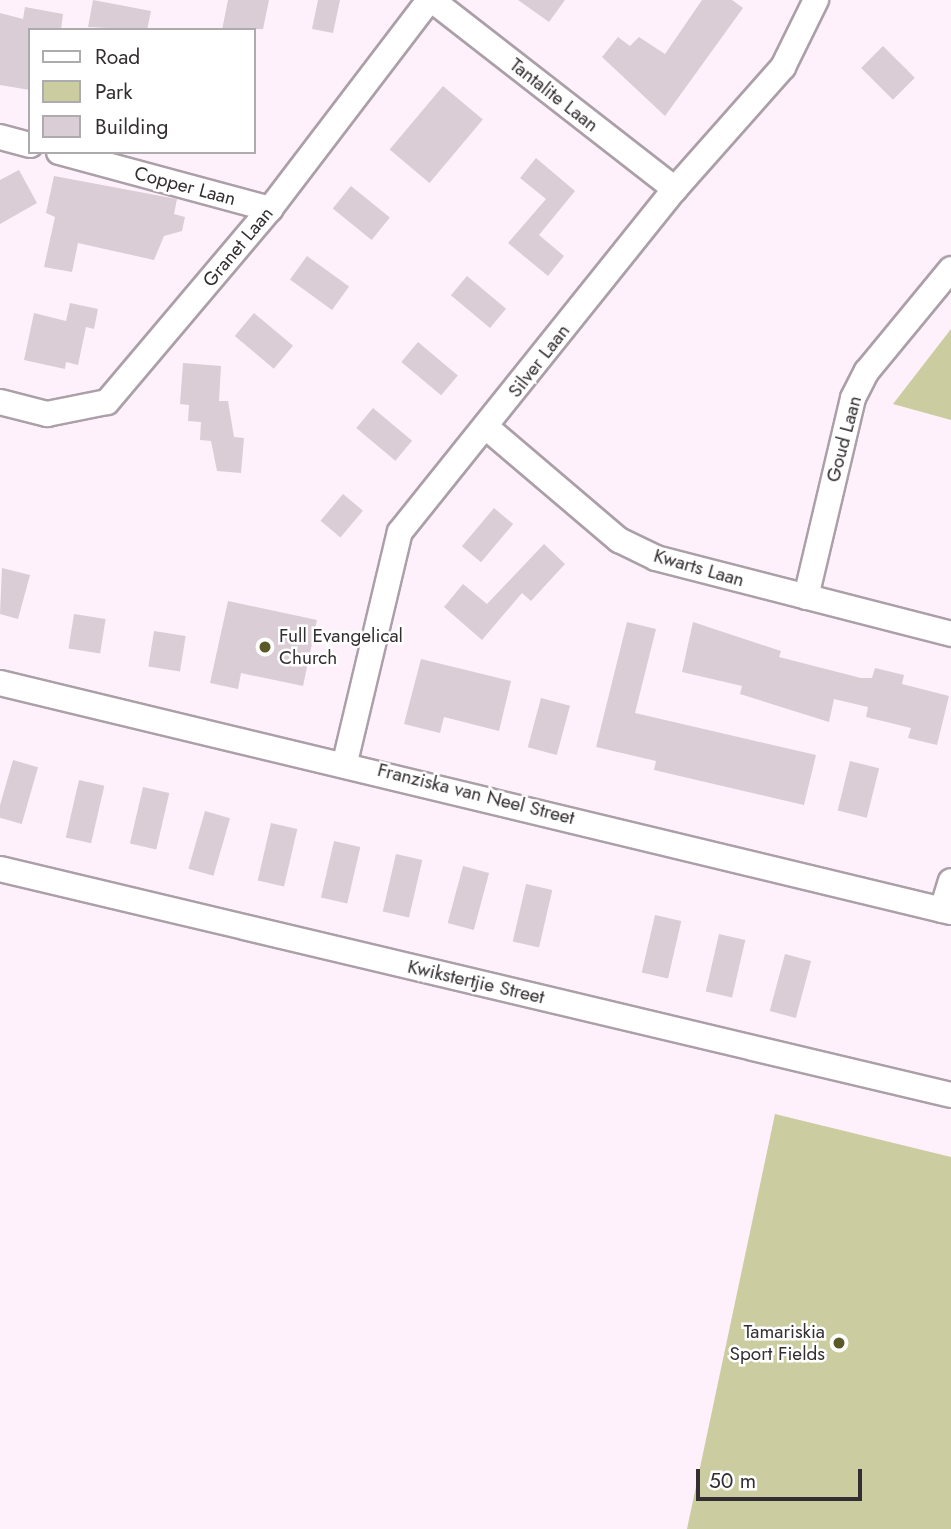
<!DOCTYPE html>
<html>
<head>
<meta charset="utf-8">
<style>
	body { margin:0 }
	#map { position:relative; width:951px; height:1529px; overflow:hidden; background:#fff1fb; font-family:Jost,sans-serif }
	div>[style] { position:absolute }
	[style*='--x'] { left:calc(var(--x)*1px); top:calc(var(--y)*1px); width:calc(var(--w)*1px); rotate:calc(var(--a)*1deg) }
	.green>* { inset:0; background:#cbcc9f }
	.building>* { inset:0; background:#dacdd6; transform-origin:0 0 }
	.roads { filter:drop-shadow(2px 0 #ab9fa8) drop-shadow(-2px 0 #ab9fa8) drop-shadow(0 2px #ab9fa8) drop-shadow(0 -2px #ab9fa8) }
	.street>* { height:24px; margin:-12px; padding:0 12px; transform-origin:12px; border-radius:12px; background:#fff }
	.dots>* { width:19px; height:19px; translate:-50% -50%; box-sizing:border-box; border:4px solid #fff; border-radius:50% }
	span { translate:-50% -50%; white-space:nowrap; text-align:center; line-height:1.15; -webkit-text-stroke:5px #fff; paint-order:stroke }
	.street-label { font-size:19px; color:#332e31 }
	.poi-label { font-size:19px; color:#332e31 }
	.left { translate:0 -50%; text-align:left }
	.right { translate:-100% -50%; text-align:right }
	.legend { position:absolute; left:28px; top:28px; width:228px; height:126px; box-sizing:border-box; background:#fff; border:2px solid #adabad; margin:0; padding:9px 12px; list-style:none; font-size:21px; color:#332e31 }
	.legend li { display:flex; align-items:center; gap:14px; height:35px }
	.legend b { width:35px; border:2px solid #adabad }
	.scale { position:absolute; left:696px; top:1469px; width:166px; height:32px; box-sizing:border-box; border:4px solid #332e31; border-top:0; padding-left:9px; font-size:21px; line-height:24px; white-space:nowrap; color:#332e31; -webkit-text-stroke:5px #fff; paint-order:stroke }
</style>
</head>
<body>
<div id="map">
	<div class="green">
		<div style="clip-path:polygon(951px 329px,951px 420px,893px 404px)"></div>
		<div style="clip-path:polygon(775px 1114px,951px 1157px,951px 1529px,687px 1529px)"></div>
	</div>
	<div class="building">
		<div style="clip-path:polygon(93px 0,151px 11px,147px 30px,88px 27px)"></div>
		<div style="clip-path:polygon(228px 0,269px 0,263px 29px,222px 30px)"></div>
		<div style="clip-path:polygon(318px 0,340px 0,333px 33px,312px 29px)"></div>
		<div style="clip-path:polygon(518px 0,565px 0,549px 22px)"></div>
		<div style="clip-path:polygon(702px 0,732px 0,743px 8px,665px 116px,602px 57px,618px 37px,630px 46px,639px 37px,665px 54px)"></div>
		<div style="clip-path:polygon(25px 7px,63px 14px,61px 30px,30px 30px,30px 90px,0 85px,0 13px,23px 19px)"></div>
		<div style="left:883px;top:46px;width:45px;height:31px;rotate:45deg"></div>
		<div style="left:443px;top:86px;width:52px;height:83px;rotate:40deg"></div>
		<div style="clip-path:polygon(536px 158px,575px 191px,539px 235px,564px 256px,548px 276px,508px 243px,546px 199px,520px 178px)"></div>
		<div style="clip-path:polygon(19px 170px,37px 203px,0 224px,0 180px)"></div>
		<div style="clip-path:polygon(54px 176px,177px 199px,174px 214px,185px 217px,182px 231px,164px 236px,154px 260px,78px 243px,72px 272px,44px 267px,55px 217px,46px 213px)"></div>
		<div style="left:351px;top:186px;width:50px;height:29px;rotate:39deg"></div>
		<div style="left:307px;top:256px;width:52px;height:29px;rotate:36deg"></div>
		<div style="left:467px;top:276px;width:51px;height:25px;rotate:40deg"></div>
		<div style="clip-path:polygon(70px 303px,98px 309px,94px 329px,86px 327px,78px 365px,66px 362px,65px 369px,24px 360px,34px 313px,66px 321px)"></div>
		<div style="left:254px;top:313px;width:51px;height:30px;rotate:40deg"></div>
		<div style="left:418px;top:342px;width:52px;height:26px;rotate:40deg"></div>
		<div style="clip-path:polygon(183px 363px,221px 366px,219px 401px,228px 401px,234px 437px,244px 438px,241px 473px,217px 471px,211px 441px,200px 440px,201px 422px,188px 421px,189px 405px,180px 404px)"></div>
		<div style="left:373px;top:408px;width:51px;height:26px;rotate:40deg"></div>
		<div style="left:343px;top:494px;width:26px;height:35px;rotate:40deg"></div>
		<div style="left:494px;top:508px;width:25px;height:50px;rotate:40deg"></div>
		<div style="clip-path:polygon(544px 544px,565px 564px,531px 601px,522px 593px,482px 640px,444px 607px,463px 584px,487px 604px)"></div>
		<div style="clip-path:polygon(2px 568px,30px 575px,18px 619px,0 614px)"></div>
		<div style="clip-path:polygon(228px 601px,317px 620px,303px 686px,241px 673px,238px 689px,210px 683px)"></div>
		<div style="left:74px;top:614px;width:32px;height:35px;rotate:9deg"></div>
		<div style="clip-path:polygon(627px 622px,656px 629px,635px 713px,816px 755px,804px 805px,654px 770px,656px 761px,596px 747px)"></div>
		<div style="clip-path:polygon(693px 622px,781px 651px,779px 657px,861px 678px,872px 678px,875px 668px,904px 675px,902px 684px,949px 696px,937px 745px,908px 738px,911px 728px,866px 717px,868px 707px,834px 699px,829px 722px,740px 694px,742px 686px,682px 672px)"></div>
		<div style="left:154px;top:631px;width:32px;height:36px;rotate:9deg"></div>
		<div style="clip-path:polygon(421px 659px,511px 681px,499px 731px,444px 717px,440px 733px,404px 724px)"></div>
		<div style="left:541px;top:698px;width:30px;height:51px;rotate:15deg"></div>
		<div style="left:13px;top:760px;width:26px;height:59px;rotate:16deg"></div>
		<div style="left:850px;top:761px;width:30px;height:51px;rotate:14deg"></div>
		<div style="left:79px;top:780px;width:26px;height:59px;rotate:13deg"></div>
		<div style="left:143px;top:787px;width:27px;height:58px;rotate:13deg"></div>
		<div style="left:205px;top:811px;width:26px;height:60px;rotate:16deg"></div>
		<div style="left:271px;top:823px;width:27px;height:59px;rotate:13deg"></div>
		<div style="left:334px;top:841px;width:27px;height:58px;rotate:13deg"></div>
		<div style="left:396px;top:854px;width:27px;height:59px;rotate:13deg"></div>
		<div style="left:463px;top:866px;width:27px;height:59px;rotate:15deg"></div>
		<div style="left:526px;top:884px;width:27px;height:59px;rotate:13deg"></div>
		<div style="left:655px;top:915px;width:27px;height:59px;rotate:13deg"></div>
		<div style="left:719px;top:934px;width:27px;height:59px;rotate:13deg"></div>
		<div style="left:785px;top:954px;width:27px;height:59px;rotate:15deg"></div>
	</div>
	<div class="roads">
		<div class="street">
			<div style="--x:432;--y:0;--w:308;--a:37.9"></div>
			<div style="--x:0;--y:137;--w:31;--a:15"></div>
			<div style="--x:59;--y:152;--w:219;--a:15.1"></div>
			<div style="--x:0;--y:402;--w:49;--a:14.3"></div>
			<div style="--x:47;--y:414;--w:61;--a:-11.3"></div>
			<div style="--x:107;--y:402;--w:253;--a:-49.8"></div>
			<div style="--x:270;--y:209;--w:263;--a:-52.7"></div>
			<div style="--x:486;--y:427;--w:175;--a:40.4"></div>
			<div style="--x:619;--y:540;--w:41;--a:25.9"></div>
			<div style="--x:656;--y:558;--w:305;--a:14.4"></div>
			<div style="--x:806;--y:597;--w:204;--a:-76.7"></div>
			<div style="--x:853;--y:398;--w:30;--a:-63"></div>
			<div style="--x:867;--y:371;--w:132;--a:-50.5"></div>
			<div style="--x:0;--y:683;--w:978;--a:13.54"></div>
			<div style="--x:345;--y:762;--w:236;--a:-76.6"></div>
			<div style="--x:400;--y:532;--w:440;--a:-51.3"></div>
			<div style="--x:675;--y:189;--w:163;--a:-48.5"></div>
			<div style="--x:783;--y:67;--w:75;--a:-63.8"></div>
			<div style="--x:0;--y:869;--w:977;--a:13.37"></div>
			<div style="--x:942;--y:910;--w:30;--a:-73"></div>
		</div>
	</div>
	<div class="dots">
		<div style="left:265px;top:647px;background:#5b5a27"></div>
		<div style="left:839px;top:1343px;background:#5b5a27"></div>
	</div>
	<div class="street-label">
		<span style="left:554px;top:95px;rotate:38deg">Tantalite Laan</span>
		<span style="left:185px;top:186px;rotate:15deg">Copper Laan</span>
		<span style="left:238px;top:247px;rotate:-50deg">Granet Laan</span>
		<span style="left:539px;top:361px;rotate:-52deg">Silver Laan</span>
		<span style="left:844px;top:439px;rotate:-75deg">Goud Laan</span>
		<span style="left:699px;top:568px;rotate:16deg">Kwarts Laan</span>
		<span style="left:476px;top:794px;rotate:14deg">Franziska van Neel Street</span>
		<span style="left:476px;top:982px;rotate:13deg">Kwikstertjie Street</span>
	</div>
	<div class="poi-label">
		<span class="left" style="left:279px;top:647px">Full Evangelical<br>Church</span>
		<span class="right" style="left:825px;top:1343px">Tamariskia<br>Sport Fields</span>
	</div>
	<ul class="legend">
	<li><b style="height:9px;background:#fff"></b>Road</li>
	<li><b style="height:19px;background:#cbcc9f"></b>Park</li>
	<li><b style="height:19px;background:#dacdd6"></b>Building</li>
	</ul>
	<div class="scale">50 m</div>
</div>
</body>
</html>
